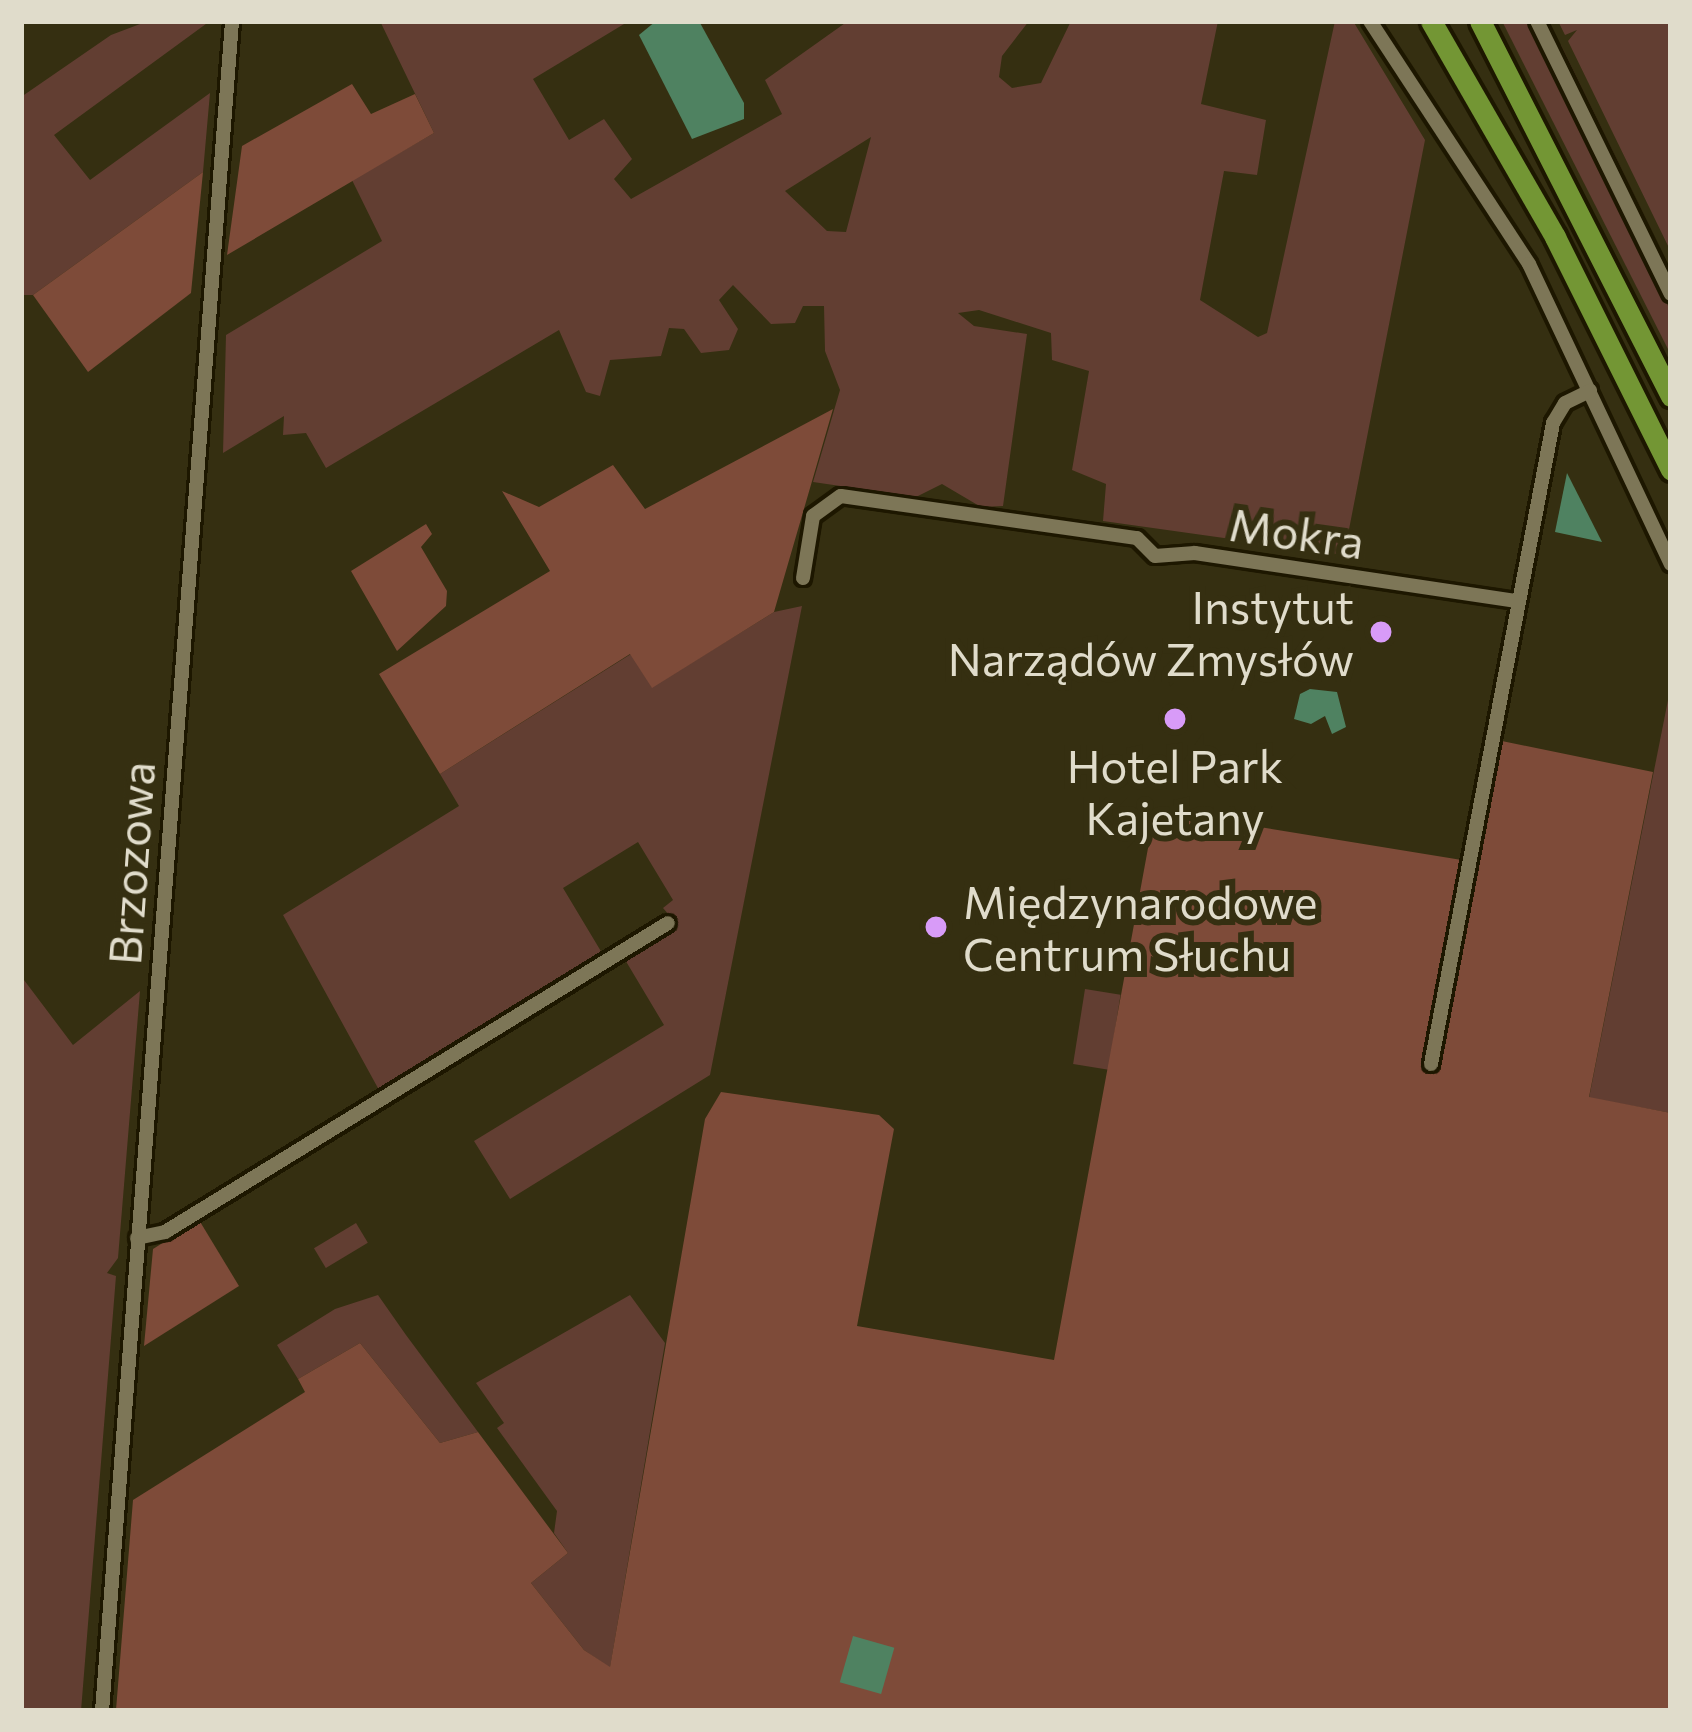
<!DOCTYPE html>
<html>
<head>
<meta charset="utf-8">
<style>
	body { margin:0 }
	#map { position:relative; width:1692px; height:1732px; overflow:hidden; background:#352f11; font-family:Commissioner,sans-serif }
	div>[style] { position:absolute }
	[style*='--x'] { left:calc(var(--x)*1px); top:calc(var(--y)*1px); width:calc(var(--w)*1px); rotate:calc(var(--a)*1deg) }
	.green>* { inset:0; background:#623e32; transform-origin:0 0 }
	.forest>* { inset:0; background:#7e4b39 }
	.water>* { inset:0; background:#4f8261; transform-origin:0 0 }
	.roads { filter:drop-shadow(3px 0 #1d1700) drop-shadow(-3px 0 #1d1700) drop-shadow(0 3px #1d1700) drop-shadow(0 -3px #1d1700) }
	.minor>* { height:14px; margin:-7px; padding:0 7px; transform-origin:7px; border-radius:7px; background:#7d7657 }
	.highway>* { height:21px; margin:-10.5px; padding:0 10.5px; transform-origin:10.5px; border-radius:10.5px; background:#739634 }
	.dots>* { width:33px; height:33px; translate:-50% -50%; box-sizing:border-box; border:6px solid #352f11; border-radius:50% }
	span { translate:-50% -50%; white-space:nowrap; text-align:center; line-height:1.15; -webkit-text-stroke:12px #352f11; paint-order:stroke }
	.street-label { font-size:45px; color:#e0dccb }
	.poi-label { font-size:45px; color:#e0dccb }
	.right { translate:-100% -50%; text-align:right }
	.left { translate:0 -50%; text-align:left }
	.frame { position:absolute; inset:0; border:24px solid #e0dccb; pointer-events:none }
</style>
</head>
<body>
<div id="map">
	<div class="green">
		<div style="clip-path:polygon(148px 21px,210px 21px,54px 135px,90px 180px,210px 93px,203px 172px,33px 295px,21px 295px,21px 97px,111px 35px)"></div>
		<div style="clip-path:polygon(evenodd,380px 21px,629px 21px,533px 79px,569px 140px,604px 119px,632px 159px,614px 179px,631px 199px,782px 114px,765px 80px,848px 21px,1029px 21px,1002px 56px,999px 77px,1012px 88px,1041px 83px,1071px 21px,1218px 21px,1201px 104px,1266px 120px,1257px 175px,1224px 171px,1200px 300px,1258px 337px,1267px 333px,1335px 21px,1353px 21px,1425px 140px,1344px 555px,1103px 521px,1106px 484px,1072px 470px,1089px 371px,1052px 360px,1051px 333px,979px 310px,958px 313px,974px 326px,1027px 334px,1003px 506px,981px 507px,942px 484px,916px 497px,813px 482px,840px 390px,825px 351px,824px 306px,803px 306px,795px 323px,771px 324px,733px 285px,719px 300px,738px 329px,729px 350px,701px 353px,684px 329px,669px 328px,661px 356px,610px 360px,600px 396px,586px 392px,559px 330px,326px 468px,306px 433px,283px 435px,284px 416px,223px 453px,226px 335px,382px 241px,352px 180px,434px 133px,380px 21px,871px 137px,846px 232px,827px 231px,785px 191px,871px 137px)"></div>
		<div style="clip-path:polygon(1502px 21px,1528px 21px,1671px 312px,1671px 355px)"></div>
		<div style="clip-path:polygon(1558px 21px,1671px 21px,1671px 252px,1568px 41px,1577px 30px,1565px 35px)"></div>
		<div style="clip-path:polygon(1561px 45px,1662px 252px,1560px 52px)"></div>
		<div style="clip-path:polygon(802px 606px,710px 1075px,510px 1199px,474px 1141px,664px 1025px,624px 958px,676px 923px,663px 908px,673px 900px,638px 842px,563px 888px,602px 953px,379px 1090px,283px 915px,459px 806px,440px 774px,631px 654px,652px 687px,774px 612px)"></div>
		<div style="clip-path:polygon(1671px 685px,1671px 1113px,1589px 1098px)"></div>
		<div style="clip-path:polygon(21px 976px,73px 1045px,140px 991px,118px 1258px,107px 1273px,116px 1276px,81px 1711px,21px 1711px)"></div>
		<div style="left:1085px;top:989px;width:36px;height:76px;rotate:9deg"></div>
		<div style="left:356px;top:1223px;width:23px;height:49px;rotate:59deg"></div>
		<div style="clip-path:polygon(378px 1295px,406px 1335px,478px 1432px,440px 1443px,360px 1343px,298px 1379px,277px 1345px,335px 1309px)"></div>
		<div style="clip-path:polygon(630px 1295px,665px 1343px,610px 1668px,584px 1650px,531px 1583px,568px 1553px,554px 1533px,557px 1511px,497px 1428px,504px 1423px,476px 1383px)"></div>
	</div>
	<div class="forest">
		<div style="clip-path:polygon(352px 84px,371px 114px,415px 94px,434px 133px,227px 255px,242px 146px)"></div>
		<div style="clip-path:polygon(203px 172px,191px 293px,88px 372px,33px 295px)"></div>
		<div style="clip-path:polygon(833px 409px,774px 612px,652px 688px,630px 654px,440px 774px,379px 674px,550px 571px,502px 491px,539px 507px,613px 465px,645px 509px)"></div>
		<div style="clip-path:polygon(426px 524px,432px 534px,421px 547px,447px 591px,446px 606px,397px 651px,351px 571px)"></div>
		<div style="clip-path:polygon(1497px 740px,1653px 772px,1589px 1097px,1671px 1113px,1671px 1711px,116px 1710px,133px 1500px,305px 1392px,298px 1379px,360px 1343px,440px 1443px,478px 1432px,568px 1553px,531px 1583px,584px 1650px,610px 1667px,705px 1119px,721px 1092px,879px 1115px,894px 1129px,857px 1326px,1054px 1360px,1155px 810px,1474px 862px)"></div>
		<div style="clip-path:polygon(199px 1220px,239px 1286px,144px 1346px,153px 1249px)"></div>
	</div>
	<div class="water">
		<div style="clip-path:polygon(656px 21px,699px 21px,744px 103px,744px 119px,692px 139px,639px 35px)"></div>
		<div style="clip-path:polygon(1567px 473px,1602px 542px,1555px 532px)"></div>
		<div style="clip-path:polygon(1310px 689px,1337px 692px,1346px 727px,1332px 734px,1325px 716px,1311px 724px,1294px 719px,1300px 694px)"></div>
		<div style="left:853px;top:1636px;width:43px;height:48px;rotate:16deg"></div>
	</div>
	<div class="roads">
		<div class="minor">
			<div style="--x:1370;--y:21;--w:290;--a:56.8"></div>
			<div style="--x:1529;--y:264;--w:332;--a:64.7"></div>
			<div style="--x:1537;--y:21;--w:304;--a:63.9"></div>
			<div style="--x:803;--y:578;--w:63;--a:-80.8"></div>
			<div style="--x:813;--y:516;--w:34;--a:-36"></div>
			<div style="--x:841;--y:496;--w:299;--a:8.1"></div>
			<div style="--x:1137;--y:538;--w:25;--a:45"></div>
			<div style="--x:1155;--y:556;--w:40;--a:-4.3"></div>
			<div style="--x:1195;--y:553;--w:327;--a:8.5"></div>
			<div style="--x:1431;--y:1064;--w:653;--a:-79.22"></div>
			<div style="--x:1553;--y:423;--w:23;--a:-59"></div>
			<div style="--x:1565;--y:403;--w:28;--a:-26"></div>
			<div style="--x:137;--y:1238;--w:29;--a:-12"></div>
			<div style="--x:165;--y:1232;--w:590;--a:-31.56"></div>
			<div style="--x:102;--y:1711;--w:1695;--a:-85.6"></div>
		</div>
		<div class="highway">
			<div style="--x:1431;--y:21;--w:249;--a:60.1"></div>
			<div style="--x:1555;--y:237;--w:260;--a:63.5"></div>
			<div style="--x:1480;--y:21;--w:421;--a:63"></div>
		</div>
	</div>
	<div class="dots">
		<div style="left:1381px;top:632px;background:#d89bf8"></div>
		<div style="left:1175px;top:719px;background:#d89bf8"></div>
		<div style="left:936px;top:927px;background:#d89bf8"></div>
	</div>
	<div class="street-label">
		<span style="left:1297px;top:532px;rotate:8deg">Mokra</span>
		<span style="left:130px;top:863px;rotate:-86deg">Brzozowa</span>
	</div>
	<div class="poi-label">
		<span class="right" style="left:1354px;top:632px">Instytut<br>Narządów Zmysłów</span>
		<span style="left:1175px;top:791px">Hotel Park<br>Kajetany</span>
		<span class="left" style="left:963px;top:927px">Międzynarodowe<br>Centrum Słuchu</span>
	</div>
	<div class="frame"></div>
</div>
</body>
</html>
